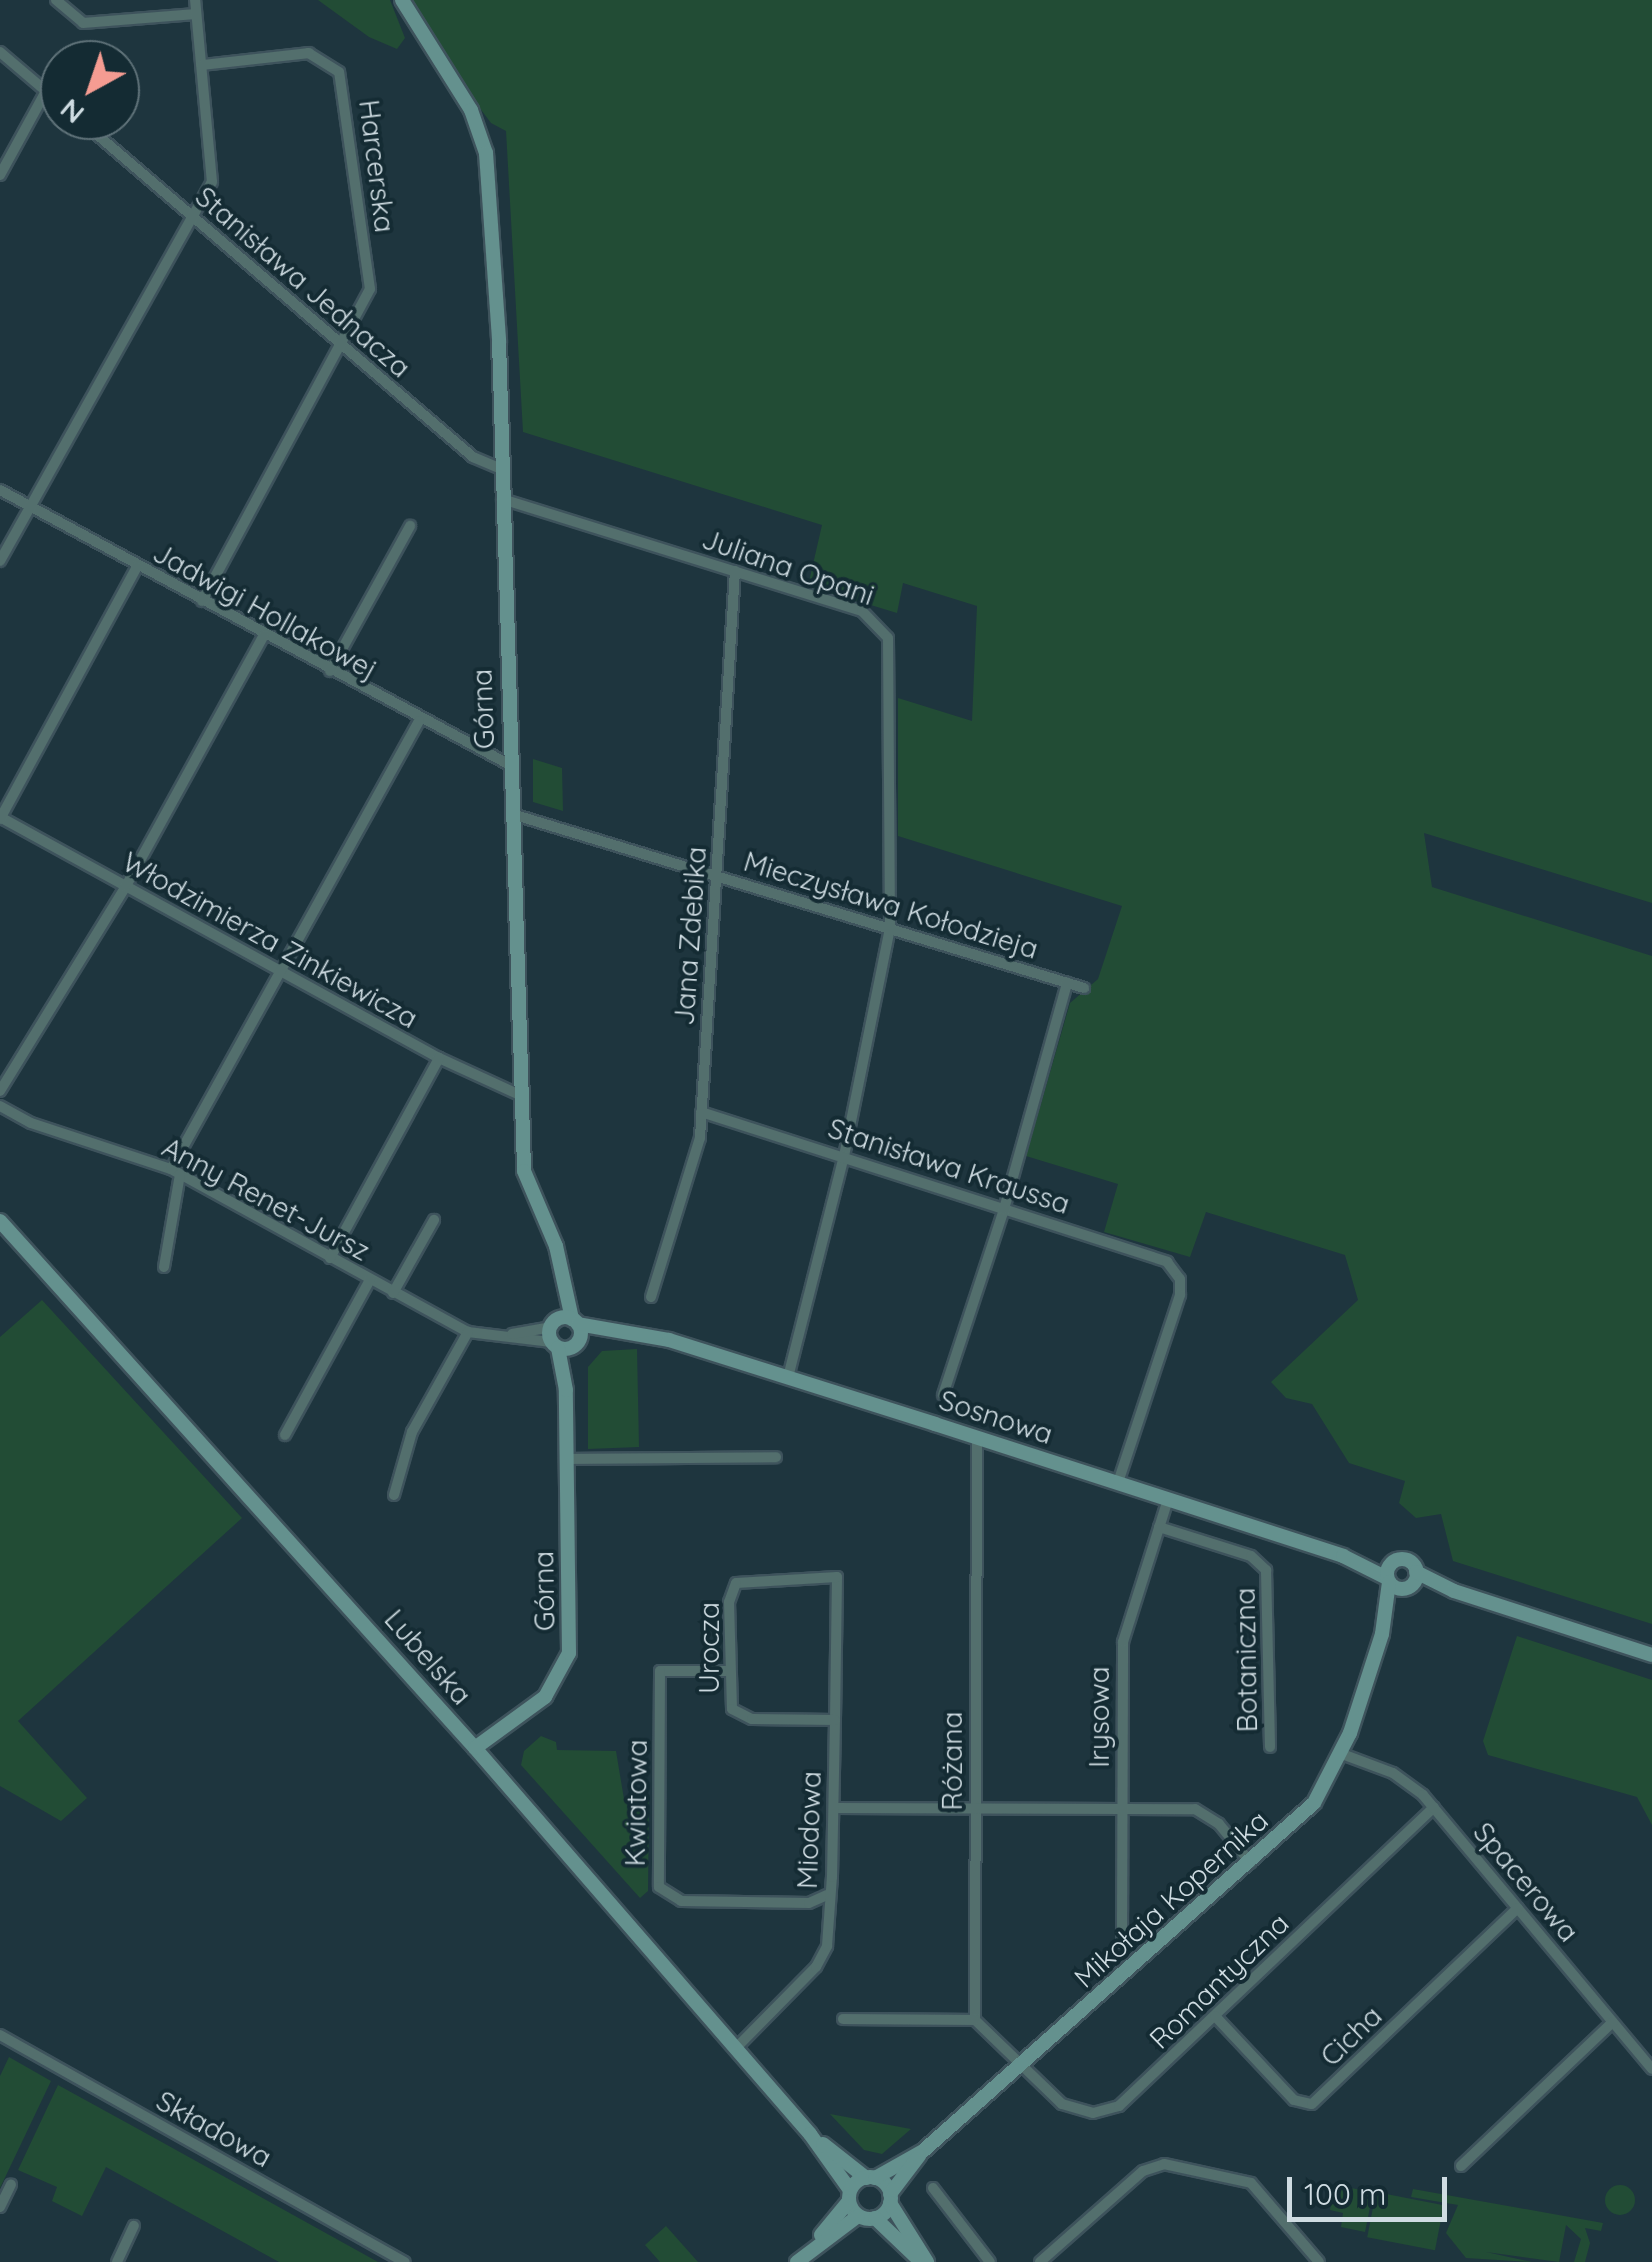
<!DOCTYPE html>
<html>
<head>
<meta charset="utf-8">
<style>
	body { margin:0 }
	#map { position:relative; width:1652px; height:2262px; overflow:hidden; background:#1e353e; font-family:Quicksand,sans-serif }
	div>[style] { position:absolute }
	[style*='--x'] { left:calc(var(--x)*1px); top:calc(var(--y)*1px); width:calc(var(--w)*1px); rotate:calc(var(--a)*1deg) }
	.green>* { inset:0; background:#224c35; transform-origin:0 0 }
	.round { border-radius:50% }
	.roads { filter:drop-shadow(2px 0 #3e535c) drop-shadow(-2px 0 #3e535c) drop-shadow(0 2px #3e535c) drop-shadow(0 -2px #3e535c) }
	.street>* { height:10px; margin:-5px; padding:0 5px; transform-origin:5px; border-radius:5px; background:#536f6d }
	.secondary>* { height:14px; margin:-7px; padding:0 7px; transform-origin:7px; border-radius:7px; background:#64918e }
	.secondary>.ring { margin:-7px; padding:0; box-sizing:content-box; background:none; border:14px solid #64918e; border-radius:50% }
	span { translate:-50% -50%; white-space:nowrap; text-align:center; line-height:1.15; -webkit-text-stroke:8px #142b33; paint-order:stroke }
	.street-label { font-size:28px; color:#cfdce2 }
	.north { position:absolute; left:40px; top:40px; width:100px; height:100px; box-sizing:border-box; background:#142b33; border:2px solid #5f7279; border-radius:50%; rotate:220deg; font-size:28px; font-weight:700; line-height:40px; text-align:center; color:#cfdce2 }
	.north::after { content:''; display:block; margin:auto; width:35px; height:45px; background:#f59c92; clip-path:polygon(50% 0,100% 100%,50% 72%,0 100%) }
	.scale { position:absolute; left:1287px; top:2177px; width:160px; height:45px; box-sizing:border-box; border:5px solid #cfdce2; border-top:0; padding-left:12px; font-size:30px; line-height:35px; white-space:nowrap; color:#cfdce2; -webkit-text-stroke:8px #142b33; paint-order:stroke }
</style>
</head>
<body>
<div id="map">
	<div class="green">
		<div style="clip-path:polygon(318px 0,390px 0,405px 38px,397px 49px,369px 37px)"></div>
		<div style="clip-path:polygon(410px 0,1652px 0,1652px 903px,1424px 833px,1432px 887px,1652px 956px,1652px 1624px,1453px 1561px,1441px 1514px,1416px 1518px,1399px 1503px,1405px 1481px,1349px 1463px,1312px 1404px,1286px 1398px,1271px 1382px,1358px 1300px,1345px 1255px,1206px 1212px,1190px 1257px,1104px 1232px,1118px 1184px,1026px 1156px,1070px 1003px,1098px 979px,1122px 906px,898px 836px,898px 698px,972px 721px,977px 606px,903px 583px,897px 613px,808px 586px,822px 525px,523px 432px,506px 131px,491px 123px,430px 42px)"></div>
		<div style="clip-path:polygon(533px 759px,562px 768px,563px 811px,533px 802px)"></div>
		<div style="clip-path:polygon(42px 1300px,242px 1518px,18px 1721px,87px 1798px,61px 1821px,0 1786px,0 1337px)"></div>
		<div style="clip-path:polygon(637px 1349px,639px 1447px,588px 1449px,588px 1367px,602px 1351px)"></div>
		<div style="clip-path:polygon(1517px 1636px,1652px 1680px,1652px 1825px,1637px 1797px,1488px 1755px,1483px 1741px)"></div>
		<div style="clip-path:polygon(541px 1736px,556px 1742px,557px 1750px,616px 1751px,624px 1799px,649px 1801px,648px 1891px,640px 1898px,521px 1765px,524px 1751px)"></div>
		<div style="clip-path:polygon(9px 2057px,51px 2081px,0 2188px,0 2076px)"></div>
		<div style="clip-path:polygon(58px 2085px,149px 2135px,378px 2262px,279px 2262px,106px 2167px,82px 2216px,52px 2201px,57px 2187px,18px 2170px)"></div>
		<div style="clip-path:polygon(830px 2114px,911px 2129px,882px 2154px,864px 2150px)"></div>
		<div style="clip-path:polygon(1334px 2185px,1373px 2192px,1365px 2232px,1341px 2227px,1343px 2213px,1330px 2210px)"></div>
		<div class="round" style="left:1605px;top:2185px;width:30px;height:30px"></div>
		<div style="clip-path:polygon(1413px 2189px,1603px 2223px,1601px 2231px,1585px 2228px,1590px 2243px,1585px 2262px,1574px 2262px,1581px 2239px,1566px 2225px,1559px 2262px,1486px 2252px,1532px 2262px,1466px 2258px,1446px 2233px,1458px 2205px,1411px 2197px)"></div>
		<div style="left:1376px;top:2192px;width:69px;height:46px;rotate:11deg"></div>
		<div style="clip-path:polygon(666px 2226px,698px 2262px,660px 2262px,645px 2245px)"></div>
	</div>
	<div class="roads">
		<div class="street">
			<div style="--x:56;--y:0;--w:35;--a:40"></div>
			<div style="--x:83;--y:23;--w:113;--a:-4.6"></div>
			<div style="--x:0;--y:52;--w:79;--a:40.4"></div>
			<div style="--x:80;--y:120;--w:518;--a:40.61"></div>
			<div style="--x:473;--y:457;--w:30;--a:23"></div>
			<div style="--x:0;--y:175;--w:96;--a:-61.3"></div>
			<div style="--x:0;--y:490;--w:579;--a:28.33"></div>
			<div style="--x:502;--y:499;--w:377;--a:17.3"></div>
			<div style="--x:862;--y:611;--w:37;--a:46"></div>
			<div style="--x:888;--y:638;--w:290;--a:89.6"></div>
			<div style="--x:890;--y:928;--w:233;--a:101.4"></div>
			<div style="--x:844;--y:1156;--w:229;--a:104.2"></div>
			<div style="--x:0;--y:561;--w:434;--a:-60.8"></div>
			<div style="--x:212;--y:182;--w:183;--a:-95.3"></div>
			<div style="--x:202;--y:601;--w:354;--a:-61.7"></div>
			<div style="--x:370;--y:289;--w:219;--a:-98.1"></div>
			<div style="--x:339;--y:72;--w:36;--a:-148"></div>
			<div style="--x:309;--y:53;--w:108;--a:173.6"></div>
			<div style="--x:330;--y:671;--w:166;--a:-61.1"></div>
			<div style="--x:512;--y:814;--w:598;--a:16.92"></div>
			<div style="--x:0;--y:817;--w:501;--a:28.77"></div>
			<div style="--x:439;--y:1058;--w:91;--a:24.6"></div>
			<div style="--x:0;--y:819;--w:287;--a:-61.5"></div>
			<div style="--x:0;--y:1091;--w:241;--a:-58.4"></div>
			<div style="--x:126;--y:886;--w:286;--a:-61.2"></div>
			<div style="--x:0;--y:1106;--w:35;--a:29"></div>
			<div style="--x:31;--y:1123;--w:147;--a:18.2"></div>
			<div style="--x:171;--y:1169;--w:339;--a:28.8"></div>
			<div style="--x:468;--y:1332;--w:84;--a:6.9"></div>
			<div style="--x:701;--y:1112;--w:490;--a:17.8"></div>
			<div style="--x:1167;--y:1262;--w:21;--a:53"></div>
			<div style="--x:1180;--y:1279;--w:16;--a:90"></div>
			<div style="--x:1180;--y:1295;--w:198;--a:108.3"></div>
			<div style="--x:171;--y:1169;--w:512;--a:-61.03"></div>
			<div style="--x:330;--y:1258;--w:228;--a:-61.4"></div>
			<div style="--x:164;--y:1267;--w:94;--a:-80.2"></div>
			<div style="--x:393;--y:1293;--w:84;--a:-60.7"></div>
			<div style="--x:651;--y:1297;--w:166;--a:-72.9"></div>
			<div style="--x:700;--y:1138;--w:568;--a:-86.47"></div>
			<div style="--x:512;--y:1334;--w:39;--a:-10"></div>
			<div style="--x:943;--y:1395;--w:196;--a:-71.8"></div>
			<div style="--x:1004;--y:1209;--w:235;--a:-74.4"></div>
			<div style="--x:285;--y:1435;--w:177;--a:-61.3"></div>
			<div style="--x:977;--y:1438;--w:582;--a:90.2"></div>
			<div style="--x:975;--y:2020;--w:121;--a:44"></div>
			<div style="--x:1062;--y:2104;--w:32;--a:16"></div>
			<div style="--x:1093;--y:2113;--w:27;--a:-15"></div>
			<div style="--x:1119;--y:2106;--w:434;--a:-43.5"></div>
			<div style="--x:567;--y:1459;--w:209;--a:-0.5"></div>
			<div style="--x:394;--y:1495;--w:66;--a:-74.1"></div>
			<div style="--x:412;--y:1432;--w:115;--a:-60.8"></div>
			<div style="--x:1159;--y:1527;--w:96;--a:17.5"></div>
			<div style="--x:1251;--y:1556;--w:21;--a:43"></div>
			<div style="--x:1266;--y:1570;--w:177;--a:88.7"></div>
			<div style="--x:728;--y:1671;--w:68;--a:180"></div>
			<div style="--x:660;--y:1671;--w:216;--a:90.3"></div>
			<div style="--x:659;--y:1887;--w:26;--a:32"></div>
			<div style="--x:681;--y:1901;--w:128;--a:0.9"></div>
			<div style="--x:809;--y:1903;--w:20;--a:-24"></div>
			<div style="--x:1342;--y:1754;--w:54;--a:20.4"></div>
			<div style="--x:1393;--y:1773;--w:37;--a:36"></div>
			<div style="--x:1423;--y:1795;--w:357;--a:50.1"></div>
			<div style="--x:834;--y:1808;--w:361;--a:0.2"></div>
			<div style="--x:1195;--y:1809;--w:28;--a:32"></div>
			<div style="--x:1219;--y:1824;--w:50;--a:50.6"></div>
			<div style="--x:1122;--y:1942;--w:300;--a:-89.8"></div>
			<div style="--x:1123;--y:1642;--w:150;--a:-72.5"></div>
			<div style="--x:1215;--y:2016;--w:115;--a:46.8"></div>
			<div style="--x:1294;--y:2100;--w:18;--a:13"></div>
			<div style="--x:1312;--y:2104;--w:284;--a:-43.6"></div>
			<div style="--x:843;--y:2019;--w:132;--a:0.4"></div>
			<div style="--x:0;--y:2035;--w:464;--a:29.3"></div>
			<div style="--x:736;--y:2048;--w:114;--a:-45.4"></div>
			<div style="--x:816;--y:1967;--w:24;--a:-62"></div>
			<div style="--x:827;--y:1946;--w:69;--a:-85.9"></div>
			<div style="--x:832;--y:1877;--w:157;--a:-88.9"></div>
			<div style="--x:835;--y:1720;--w:143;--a:-89.2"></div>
			<div style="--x:837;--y:1577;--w:101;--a:176.6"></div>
			<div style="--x:736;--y:1583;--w:20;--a:110"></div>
			<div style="--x:729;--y:1602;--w:107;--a:88.4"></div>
			<div style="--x:732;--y:1709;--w:22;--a:27"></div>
			<div style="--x:752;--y:1719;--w:83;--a:0.7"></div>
			<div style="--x:1461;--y:2166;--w:209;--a:-43.5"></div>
			<div style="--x:933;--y:2188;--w:93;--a:52.4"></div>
			<div style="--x:0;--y:2207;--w:25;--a:-64"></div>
			<div style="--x:117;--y:2262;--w:40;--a:-65"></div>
			<div style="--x:1040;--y:2262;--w:137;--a:-41.5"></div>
			<div style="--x:1143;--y:2171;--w:22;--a:-18"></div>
			<div style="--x:1164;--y:2164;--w:89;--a:12.3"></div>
			<div style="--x:1251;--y:2183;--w:104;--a:49.3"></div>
		</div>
		<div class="secondary">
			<div style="--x:402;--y:0;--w:130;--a:57.9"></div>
			<div style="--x:471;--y:110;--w:46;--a:70.8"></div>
			<div style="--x:486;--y:153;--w:188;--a:86"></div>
			<div style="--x:499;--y:341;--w:830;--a:88.27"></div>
			<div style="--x:524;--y:1171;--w:82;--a:66.9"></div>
			<div style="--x:556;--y:1246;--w:75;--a:77.6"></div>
			<div style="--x:0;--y:1221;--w:709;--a:47.97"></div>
			<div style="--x:475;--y:1748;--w:511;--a:49.05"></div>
			<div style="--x:810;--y:2134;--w:69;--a:54.5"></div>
			<div class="ring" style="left:549px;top:1317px;width:18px;height:18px"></div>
			<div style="--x:578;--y:1324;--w:92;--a:10"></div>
			<div style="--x:669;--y:1340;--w:279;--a:17.5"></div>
			<div style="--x:935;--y:1424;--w:429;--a:17.9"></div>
			<div style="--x:1343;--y:1556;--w:49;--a:26.6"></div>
			<div class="ring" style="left:1387px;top:1559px;width:16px;height:16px"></div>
			<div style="--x:1416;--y:1572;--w:42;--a:26.6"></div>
			<div style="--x:1454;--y:1591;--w:208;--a:17.9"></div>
			<div style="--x:475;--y:1748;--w:87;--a:-36.1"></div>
			<div style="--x:545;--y:1697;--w:50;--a:-61.4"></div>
			<div style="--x:569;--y:1653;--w:263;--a:-90.7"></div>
			<div style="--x:566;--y:1390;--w:43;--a:-100.8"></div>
			<div style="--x:823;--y:2144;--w:55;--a:38.3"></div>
			<div class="ring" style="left:849px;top:2177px;width:28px;height:28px"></div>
			<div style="--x:875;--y:2178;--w:55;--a:-29.4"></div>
			<div style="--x:923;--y:2151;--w:523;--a:-41.67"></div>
			<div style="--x:1314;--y:1803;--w:79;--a:-62.8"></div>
			<div style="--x:1350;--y:1733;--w:104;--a:-72.1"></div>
			<div style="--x:1382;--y:1634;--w:52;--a:-82.3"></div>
			<div style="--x:890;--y:2194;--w:48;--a:-52.7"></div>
			<div style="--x:890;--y:2203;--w:70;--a:57.9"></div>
			<div style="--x:875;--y:2218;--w:59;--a:43.6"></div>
			<div style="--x:821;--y:2235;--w:44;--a:-50.5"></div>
			<div style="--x:797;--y:2262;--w:76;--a:-37"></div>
		</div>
	</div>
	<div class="street-label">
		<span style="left:377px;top:166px;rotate:83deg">Harcerska</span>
		<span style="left:303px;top:282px;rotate:41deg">Stanisława Jednacza</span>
		<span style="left:788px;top:567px;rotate:19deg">Juliana Opani</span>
		<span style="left:265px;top:611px;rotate:29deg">Jadwigi Hollakowej</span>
		<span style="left:483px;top:709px;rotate:-92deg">Górna</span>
		<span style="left:891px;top:905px;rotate:17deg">Mieczysława Kołodzieja</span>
		<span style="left:690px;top:936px;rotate:-86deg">Jana Zdebika</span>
		<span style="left:270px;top:940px;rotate:29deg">Włodzimierza Zinkiewicza</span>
		<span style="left:949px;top:1166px;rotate:18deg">Stanisława Kraussa</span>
		<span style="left:266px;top:1199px;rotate:28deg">Anny Renet-Jursz</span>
		<span style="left:996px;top:1417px;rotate:18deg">Sosnowa</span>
		<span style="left:544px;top:1591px;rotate:-91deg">Górna</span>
		<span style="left:709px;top:1648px;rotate:-90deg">Urocza</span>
		<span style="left:428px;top:1657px;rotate:49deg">Lubelska</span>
		<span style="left:1246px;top:1660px;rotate:-91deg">Botaniczna</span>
		<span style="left:1099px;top:1717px;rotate:-90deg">Irysowa</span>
		<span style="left:952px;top:1761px;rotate:-90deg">Różana</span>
		<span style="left:636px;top:1803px;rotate:-89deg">Kwiatowa</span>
		<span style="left:809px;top:1830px;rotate:-88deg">Miodowa</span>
		<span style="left:1526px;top:1882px;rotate:50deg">Spacerowa</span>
		<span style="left:1171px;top:1899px;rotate:-42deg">Mikołaja Kopernika</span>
		<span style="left:1219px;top:1981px;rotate:-44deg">Romantyczna</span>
		<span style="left:1351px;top:2036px;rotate:-44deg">Cicha</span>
		<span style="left:214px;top:2129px;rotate:29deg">Składowa</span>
	</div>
	<div class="north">N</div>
	<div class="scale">100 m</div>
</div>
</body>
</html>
